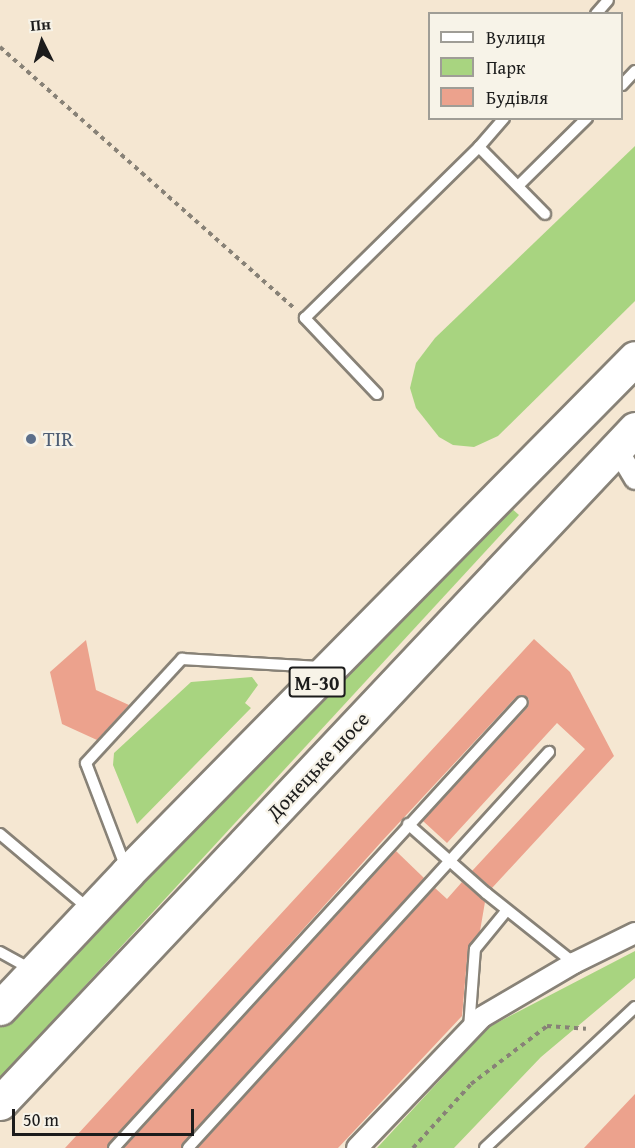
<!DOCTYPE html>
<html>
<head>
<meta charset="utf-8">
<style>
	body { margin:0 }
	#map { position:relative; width:635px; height:1148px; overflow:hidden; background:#f5e7d2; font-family:"Gentium Book Plus",serif }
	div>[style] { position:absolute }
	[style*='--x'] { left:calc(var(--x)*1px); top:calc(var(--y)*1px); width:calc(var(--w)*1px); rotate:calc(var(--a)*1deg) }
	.green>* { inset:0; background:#a8d480 }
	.building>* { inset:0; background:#eca28d }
	.path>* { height:4px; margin-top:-2px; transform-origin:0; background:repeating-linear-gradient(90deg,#888277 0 4.5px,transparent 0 9px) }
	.roads { filter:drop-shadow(2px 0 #888277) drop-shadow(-2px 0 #888277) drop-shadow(0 2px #888277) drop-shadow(0 -2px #888277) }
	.service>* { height:10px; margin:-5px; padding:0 5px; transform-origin:5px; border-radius:5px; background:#fff }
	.minor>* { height:20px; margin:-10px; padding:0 10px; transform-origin:10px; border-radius:10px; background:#fff }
	.trunk>* { height:33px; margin:-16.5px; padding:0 16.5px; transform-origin:16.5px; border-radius:16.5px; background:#fff }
	.dots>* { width:16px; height:16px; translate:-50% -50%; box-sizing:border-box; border:3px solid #f7f3e8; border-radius:50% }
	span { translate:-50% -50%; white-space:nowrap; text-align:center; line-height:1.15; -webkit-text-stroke:4.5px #f7f3e8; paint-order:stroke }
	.shield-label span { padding:2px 4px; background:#f7f3e8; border:2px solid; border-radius:4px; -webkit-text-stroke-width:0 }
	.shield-label { font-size:20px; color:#1c1c1c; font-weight:700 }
	.service-label { font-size:21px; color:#4e5e75 }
	.left { translate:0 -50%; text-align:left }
	.street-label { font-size:21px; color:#1c1c1c }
	.legend { position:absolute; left:428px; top:12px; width:195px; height:108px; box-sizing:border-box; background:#f7f3e8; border:2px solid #9f9d96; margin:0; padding:8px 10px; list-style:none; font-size:18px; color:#1c1c1c }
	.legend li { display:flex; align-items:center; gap:12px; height:30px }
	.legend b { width:30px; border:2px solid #9f9d96 }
	.north { position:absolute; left:12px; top:12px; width:60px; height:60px; -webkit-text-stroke:4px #f7f3e8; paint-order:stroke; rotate:355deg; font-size:16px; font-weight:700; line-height:24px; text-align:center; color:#1c1c1c }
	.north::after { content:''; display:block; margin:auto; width:21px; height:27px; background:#1c1c1c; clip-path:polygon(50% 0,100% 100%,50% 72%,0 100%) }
	.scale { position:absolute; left:12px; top:1109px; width:182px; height:27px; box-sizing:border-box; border:3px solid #1c1c1c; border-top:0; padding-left:8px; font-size:18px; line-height:21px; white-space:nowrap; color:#1c1c1c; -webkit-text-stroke:4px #f7f3e8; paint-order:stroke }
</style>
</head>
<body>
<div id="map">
	<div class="green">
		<div style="clip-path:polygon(635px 146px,635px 301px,498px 436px,474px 447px,453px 445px,439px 437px,416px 408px,410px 388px,416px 363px,435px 338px)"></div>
		<div style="clip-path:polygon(510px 507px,519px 515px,0 1078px,0 1026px)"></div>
		<div style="clip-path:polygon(252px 677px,258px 685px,245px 703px,251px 708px,137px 824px,113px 765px,114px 753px,191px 682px)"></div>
		<div style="clip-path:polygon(635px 951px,635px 978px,541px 1057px,454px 1148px,377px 1148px,489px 1027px)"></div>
	</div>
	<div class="building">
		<div style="clip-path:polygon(534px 639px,570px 672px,614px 756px,492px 888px,472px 871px,585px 749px,557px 723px,447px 843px,423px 821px,528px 707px,529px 699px,523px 695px,516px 697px,383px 840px,107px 1148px,65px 1148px)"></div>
		<div style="clip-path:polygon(86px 640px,96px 690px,129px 705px,97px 740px,62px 724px,50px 672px)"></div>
		<div style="clip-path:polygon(396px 851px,424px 878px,181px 1148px,124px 1148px)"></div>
		<div style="clip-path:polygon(462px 882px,485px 902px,480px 931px,468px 948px,462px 1016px,338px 1148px,198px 1148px,435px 888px,447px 899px)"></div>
		<div style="clip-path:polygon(635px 1094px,635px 1148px,584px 1148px)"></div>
	</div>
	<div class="path">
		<div style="--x:0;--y:47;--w:392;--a:41.6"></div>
		<div style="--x:413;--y:1148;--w:86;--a:-47.8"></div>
		<div style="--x:471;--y:1084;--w:96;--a:-37.3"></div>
		<div style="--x:547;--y:1026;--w:39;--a:4"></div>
	</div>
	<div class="roads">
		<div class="service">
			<div style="--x:596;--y:14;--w:18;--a:-49"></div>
			<div style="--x:622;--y:85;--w:19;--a:-47"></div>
			<div style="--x:479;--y:147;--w:38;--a:-49"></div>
			<div style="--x:518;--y:186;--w:97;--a:-44.6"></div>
			<div style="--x:377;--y:394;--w:105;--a:-133.5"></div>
			<div style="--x:305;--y:318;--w:244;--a:-44.5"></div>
			<div style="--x:479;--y:147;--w:94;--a:45.4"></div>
			<div style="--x:408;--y:824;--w:104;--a:41.5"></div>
			<div style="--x:486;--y:893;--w:112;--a:38.5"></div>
			<div style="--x:0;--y:834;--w:116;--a:40.1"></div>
			<div style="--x:126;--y:868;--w:112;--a:-110.9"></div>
			<div style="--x:86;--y:763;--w:142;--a:-47.3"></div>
			<div style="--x:182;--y:659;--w:138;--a:3.3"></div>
			<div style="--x:0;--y:952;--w:37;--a:29"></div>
			<div style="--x:469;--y:1028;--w:79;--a:-85.7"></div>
			<div style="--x:475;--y:949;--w:50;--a:-50.6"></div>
			<div style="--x:114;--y:1148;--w:604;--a:-47.55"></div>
			<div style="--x:188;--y:1148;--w:536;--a:-47.65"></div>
			<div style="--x:485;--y:1148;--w:206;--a:-43.2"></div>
		</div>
		<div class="minor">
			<div style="--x:617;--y:449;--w:35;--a:59"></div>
			<div style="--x:357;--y:1148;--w:181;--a:-46.3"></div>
			<div style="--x:482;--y:1017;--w:107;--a:-30.4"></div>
			<div style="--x:574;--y:963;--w:68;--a:-26.2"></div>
		</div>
		<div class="trunk">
			<div style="--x:0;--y:1008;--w:185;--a:-46.7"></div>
			<div style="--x:127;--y:873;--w:723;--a:-45.39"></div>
			<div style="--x:0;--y:1103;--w:926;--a:-46.71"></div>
		</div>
	</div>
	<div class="dots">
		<div style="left:31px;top:439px;background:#5c6f8a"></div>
	</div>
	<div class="shield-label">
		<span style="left:317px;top:682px">М-30</span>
	</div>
	<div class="service-label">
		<span class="left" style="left:43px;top:439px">TIR</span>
	</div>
	<div class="street-label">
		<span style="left:318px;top:766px;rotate:-47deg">Донецьке шосе</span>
	</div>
	<ul class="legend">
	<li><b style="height:8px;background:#fff"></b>Вулиця</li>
	<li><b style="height:16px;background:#a8d480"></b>Парк</li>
	<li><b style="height:16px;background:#eca28d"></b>Будівля</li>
	</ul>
	<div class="north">Пн</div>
	<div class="scale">50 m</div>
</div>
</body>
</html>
